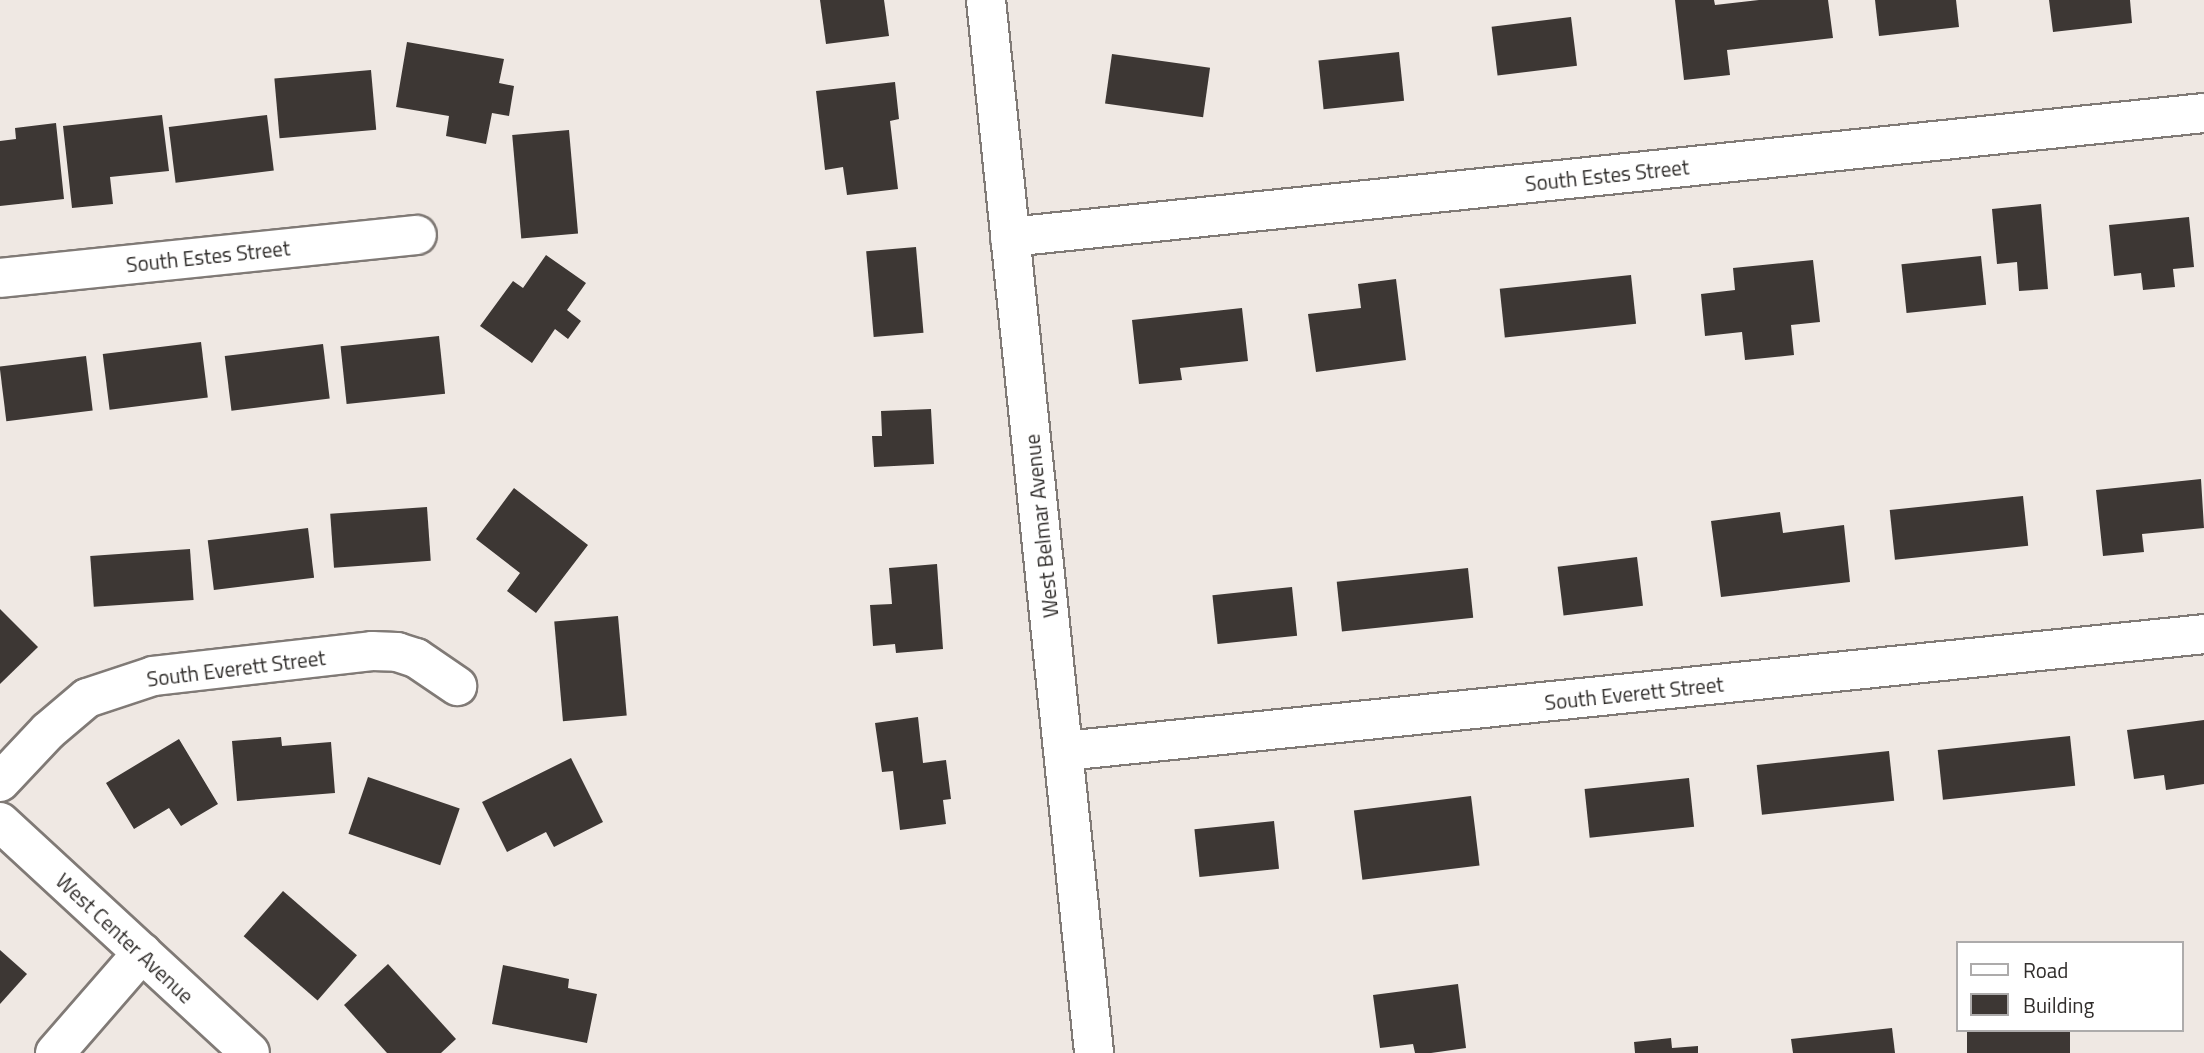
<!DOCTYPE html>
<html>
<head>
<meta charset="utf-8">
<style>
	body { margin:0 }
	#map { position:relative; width:2204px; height:1053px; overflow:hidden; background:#efe8e3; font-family:"Titillium Web",sans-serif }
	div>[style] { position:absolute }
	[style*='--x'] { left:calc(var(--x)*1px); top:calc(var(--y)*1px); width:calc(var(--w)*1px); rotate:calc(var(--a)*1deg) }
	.building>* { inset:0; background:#3d3734; transform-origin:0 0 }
	.roads { filter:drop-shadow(2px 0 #807a76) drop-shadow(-2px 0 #807a76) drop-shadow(0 2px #807a76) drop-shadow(0 -2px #807a76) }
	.minor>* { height:38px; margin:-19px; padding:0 19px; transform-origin:19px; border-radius:19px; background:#fff }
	span { translate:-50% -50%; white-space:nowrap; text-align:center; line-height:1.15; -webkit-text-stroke:7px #fff; paint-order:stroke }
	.street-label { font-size:21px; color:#312e2c }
	.legend { position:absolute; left:1956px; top:941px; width:228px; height:91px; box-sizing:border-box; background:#fff; border:2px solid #adabab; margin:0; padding:9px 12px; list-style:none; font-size:21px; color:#312e2c }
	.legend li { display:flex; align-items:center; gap:14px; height:35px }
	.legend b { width:35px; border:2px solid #adabab }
</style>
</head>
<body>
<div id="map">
	<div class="building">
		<div style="clip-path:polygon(820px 0,884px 0,889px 36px,826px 44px)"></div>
		<div style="clip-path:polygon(1675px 0,1714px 0,1715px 5px,1759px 0,1828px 0,1833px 38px,1727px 50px,1730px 75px,1684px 80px)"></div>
		<div style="clip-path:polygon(1875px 0,1956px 0,1959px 27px,1879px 36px)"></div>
		<div style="clip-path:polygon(2049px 0,2130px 0,2132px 23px,2053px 32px)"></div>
		<div style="left:1571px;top:17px;width:49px;height:80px;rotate:83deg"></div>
		<div style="clip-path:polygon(407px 42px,504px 59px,499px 83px,514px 86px,509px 116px,492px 113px,486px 144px,446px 136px,449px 116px,396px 107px)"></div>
		<div style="left:1399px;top:52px;width:49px;height:81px;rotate:84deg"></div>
		<div style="left:1112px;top:54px;width:99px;height:50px;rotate:8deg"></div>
		<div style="left:371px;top:70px;width:60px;height:97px;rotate:85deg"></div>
		<div style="clip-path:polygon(895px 82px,899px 119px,890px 121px,898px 189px,847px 195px,843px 167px,825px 170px,816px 91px)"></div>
		<div style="clip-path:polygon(162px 115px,169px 171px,110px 177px,113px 204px,72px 208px,63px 126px)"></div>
		<div style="left:267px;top:115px;width:56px;height:99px;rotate:83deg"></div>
		<div style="clip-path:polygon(56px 123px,64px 199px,0 206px,0 141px,16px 139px,15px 128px)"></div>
		<div style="left:569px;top:130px;width:104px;height:57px;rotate:85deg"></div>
		<div style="clip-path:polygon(2041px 204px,2048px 289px,2019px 291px,2017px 262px,1997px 264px,1992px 209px)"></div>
		<div style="clip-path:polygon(2189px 217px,2194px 267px,2173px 269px,2175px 287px,2143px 290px,2141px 273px,2114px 276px,2109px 225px)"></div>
		<div style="left:916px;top:247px;width:86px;height:50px;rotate:85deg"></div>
		<div style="clip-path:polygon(546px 255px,586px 283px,567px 310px,581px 321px,568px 339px,555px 329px,532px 363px,480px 326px,513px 281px,523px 288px)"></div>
		<div style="left:1981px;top:256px;width:49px;height:80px;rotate:84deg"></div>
		<div style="clip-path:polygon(1813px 260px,1820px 322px,1791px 325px,1794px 355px,1745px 360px,1742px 332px,1705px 336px,1701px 294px,1735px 290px,1733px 268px)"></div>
		<div style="left:1631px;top:275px;width:49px;height:132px;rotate:84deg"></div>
		<div style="clip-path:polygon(1396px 279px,1406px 360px,1316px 372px,1308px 314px,1361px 308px,1358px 284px)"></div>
		<div style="clip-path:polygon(1242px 308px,1248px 361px,1180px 368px,1182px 380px,1139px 384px,1132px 320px)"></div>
		<div style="left:439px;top:336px;width:58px;height:99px;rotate:84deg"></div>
		<div style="left:201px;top:342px;width:56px;height:99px;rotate:83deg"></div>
		<div style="left:323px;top:344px;width:55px;height:99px;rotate:83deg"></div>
		<div style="left:86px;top:356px;width:55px;height:87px;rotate:83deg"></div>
		<div style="clip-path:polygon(931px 409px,934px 464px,874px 467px,872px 436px,882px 436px,881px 411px)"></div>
		<div style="clip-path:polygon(2201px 479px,2204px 528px,2142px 534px,2144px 552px,2103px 556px,2096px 490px)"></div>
		<div style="clip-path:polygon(514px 488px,588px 545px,536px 613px,507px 591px,520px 573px,476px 539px)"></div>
		<div style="left:2023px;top:496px;width:50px;height:134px;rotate:84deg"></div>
		<div style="left:427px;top:507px;width:54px;height:97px;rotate:86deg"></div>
		<div style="clip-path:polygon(1780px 512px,1783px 533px,1844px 525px,1850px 582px,1721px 597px,1711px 521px)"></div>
		<div style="left:308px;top:528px;width:50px;height:101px;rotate:83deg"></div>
		<div style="left:190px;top:549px;width:51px;height:100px;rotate:86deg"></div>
		<div style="left:1637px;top:557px;width:49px;height:80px;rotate:83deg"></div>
		<div style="clip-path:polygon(937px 564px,943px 649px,896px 653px,895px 644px,873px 646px,870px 605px,892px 604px,889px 568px)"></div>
		<div style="left:1468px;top:568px;width:50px;height:132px;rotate:84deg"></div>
		<div style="left:1292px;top:587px;width:49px;height:80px;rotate:84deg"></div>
		<div style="clip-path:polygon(0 609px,38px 647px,0 684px)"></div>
		<div style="left:618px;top:616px;width:100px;height:64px;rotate:85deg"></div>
		<div style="clip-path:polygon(918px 717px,923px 763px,946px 760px,951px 799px,943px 800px,946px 824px,900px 830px,893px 771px,882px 772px,875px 723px)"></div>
		<div style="clip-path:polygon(2204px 720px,2204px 784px,2166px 790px,2164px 775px,2134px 779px,2127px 730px)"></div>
		<div style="left:2070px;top:736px;width:50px;height:133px;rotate:84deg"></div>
		<div style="clip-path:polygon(281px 737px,282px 746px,331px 742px,335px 793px,237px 801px,232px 741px)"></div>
		<div style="clip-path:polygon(179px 739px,218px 804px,181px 826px,169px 808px,134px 829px,106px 783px)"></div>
		<div style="left:1889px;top:751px;width:50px;height:133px;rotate:84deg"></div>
		<div style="clip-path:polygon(571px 758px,603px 822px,554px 847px,546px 832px,507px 852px,482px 802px)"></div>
		<div style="left:368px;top:777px;width:97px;height:60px;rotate:19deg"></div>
		<div style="left:1689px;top:778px;width:49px;height:105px;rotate:84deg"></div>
		<div style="left:1471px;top:796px;width:70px;height:118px;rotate:83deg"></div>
		<div style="left:1274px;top:821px;width:48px;height:80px;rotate:84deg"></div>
		<div style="left:283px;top:891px;width:98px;height:60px;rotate:41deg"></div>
		<div style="clip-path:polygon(0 950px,27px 974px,0 1004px)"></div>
		<div style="clip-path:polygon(388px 964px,456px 1039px,441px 1053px,387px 1053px,344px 1005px)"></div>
		<div style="clip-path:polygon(503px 965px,569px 979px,568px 988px,597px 994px,587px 1043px,492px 1024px)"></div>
		<div style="clip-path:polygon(1458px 984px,1466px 1048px,1431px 1053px,1415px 1053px,1413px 1044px,1380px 1048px,1373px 995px)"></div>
		<div style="clip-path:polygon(1892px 1028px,1895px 1053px,1793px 1053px,1791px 1039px)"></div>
		<div style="left:1967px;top:1030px;width:103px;height:23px"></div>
		<div style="clip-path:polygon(1671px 1038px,1672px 1048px,1698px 1046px,1698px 1053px,1635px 1053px,1634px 1042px)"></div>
	</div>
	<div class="roads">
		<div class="minor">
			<div style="--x:986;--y:0;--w:1059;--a:84.14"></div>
			<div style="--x:1010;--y:237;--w:1200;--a:-5.93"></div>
			<div style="--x:0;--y:278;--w:419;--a:-5.9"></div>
			<div style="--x:1065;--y:751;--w:1145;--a:-5.86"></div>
			<div style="--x:0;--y:782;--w:70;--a:-46.7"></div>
			<div style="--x:48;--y:731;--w:51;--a:-40.2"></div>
			<div style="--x:87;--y:698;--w:70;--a:-18.4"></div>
			<div style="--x:153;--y:676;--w:220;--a:-6.5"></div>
			<div style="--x:372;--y:651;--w:25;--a:2"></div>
			<div style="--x:397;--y:652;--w:20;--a:18"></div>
			<div style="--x:416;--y:658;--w:50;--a:34.3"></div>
			<div style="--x:0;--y:822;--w:340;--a:42.7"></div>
			<div style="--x:55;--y:1053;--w:133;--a:-49"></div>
		</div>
	</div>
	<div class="street-label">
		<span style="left:1607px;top:175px;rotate:-6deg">South Estes Street</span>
		<span style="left:208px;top:256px;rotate:-6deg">South Estes Street</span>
		<span style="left:1041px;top:526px;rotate:-96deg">West Belmar Avenue</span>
		<span style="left:236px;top:668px;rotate:-7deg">South Everett Street</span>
		<span style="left:1634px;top:693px;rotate:-6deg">South Everett Street</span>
		<span style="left:125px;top:938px;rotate:43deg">West Center Avenue</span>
	</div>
	<ul class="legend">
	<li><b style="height:9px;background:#fff"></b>Road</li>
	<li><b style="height:19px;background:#3d3734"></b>Building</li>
	</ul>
</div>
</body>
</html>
